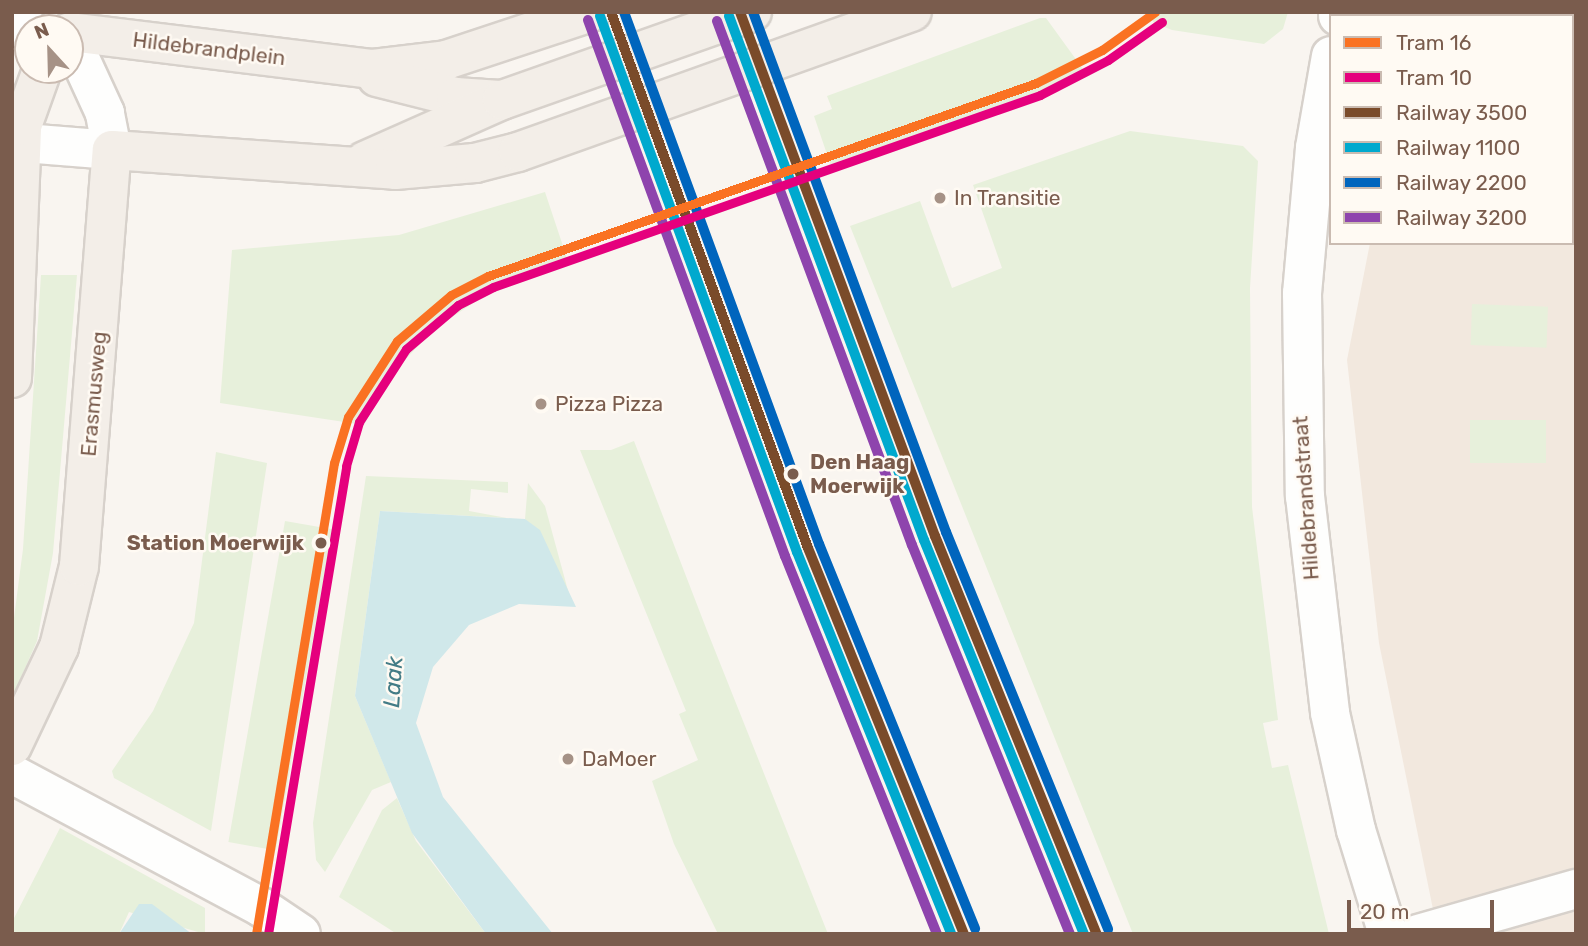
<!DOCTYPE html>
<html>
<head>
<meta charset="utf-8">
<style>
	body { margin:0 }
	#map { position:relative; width:1588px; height:946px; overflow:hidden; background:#f9f5f0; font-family:Rubik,sans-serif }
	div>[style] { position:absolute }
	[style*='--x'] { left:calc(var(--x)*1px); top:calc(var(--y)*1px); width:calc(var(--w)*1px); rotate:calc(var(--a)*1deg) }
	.residential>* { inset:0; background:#f2e8de }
	.green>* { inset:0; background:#e7f0db; transform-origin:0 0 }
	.water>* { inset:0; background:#d0e8ea }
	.roads { filter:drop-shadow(2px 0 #d7d1cb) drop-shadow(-2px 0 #d7d1cb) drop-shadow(0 2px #d7d1cb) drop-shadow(0 -2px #d7d1cb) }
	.minor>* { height:38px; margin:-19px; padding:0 19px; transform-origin:19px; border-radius:19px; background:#fefefd }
	.major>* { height:38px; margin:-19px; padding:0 19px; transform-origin:19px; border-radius:19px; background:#f3eee8 }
	.rail-1>* { height:10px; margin:-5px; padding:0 5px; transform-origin:5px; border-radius:5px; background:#7a4b2a }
	.rail-2>* { height:10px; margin:-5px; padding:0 5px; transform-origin:5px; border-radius:5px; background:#00a9ce }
	.rail-3>* { height:10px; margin:-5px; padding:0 5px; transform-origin:5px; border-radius:5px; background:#0065bd }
	.rail-4>* { height:10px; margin:-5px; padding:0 5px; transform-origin:5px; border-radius:5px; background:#8e44ad }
	.tram-1>* { height:9px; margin:-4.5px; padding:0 4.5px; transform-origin:4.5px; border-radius:4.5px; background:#fa7222 }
	.tram-2>* { height:9px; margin:-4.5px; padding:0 4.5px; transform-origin:4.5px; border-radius:4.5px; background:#e5007d }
	.dots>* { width:19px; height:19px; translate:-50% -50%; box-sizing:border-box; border:4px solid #fffaf3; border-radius:50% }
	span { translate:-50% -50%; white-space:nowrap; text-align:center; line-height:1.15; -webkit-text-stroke:5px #fffaf3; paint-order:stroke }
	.street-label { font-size:21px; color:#7a5c4d }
	.poi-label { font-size:21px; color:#7a5c4d }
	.left { translate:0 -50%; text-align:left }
	.stop-label { font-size:21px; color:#7a5c4d; font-weight:700 }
	.right { translate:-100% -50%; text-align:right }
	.water-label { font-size:23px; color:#437c86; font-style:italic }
	.frame { position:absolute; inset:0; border:14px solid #7a5c4d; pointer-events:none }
	.legend { position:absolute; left:1329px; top:14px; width:245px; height:231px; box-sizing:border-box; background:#fffaf3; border:2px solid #cabbb1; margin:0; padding:9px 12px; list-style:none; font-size:21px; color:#7a5c4d }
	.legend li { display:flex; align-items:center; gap:14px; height:35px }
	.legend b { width:35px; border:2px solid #cabbb1 }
	.north { position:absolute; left:14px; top:14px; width:70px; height:70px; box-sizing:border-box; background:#fffaf3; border:2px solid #cabbb1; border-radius:50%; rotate:338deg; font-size:19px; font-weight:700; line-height:28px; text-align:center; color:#7a5c4d }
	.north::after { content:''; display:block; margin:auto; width:24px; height:32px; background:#a69286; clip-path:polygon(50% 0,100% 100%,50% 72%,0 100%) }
	.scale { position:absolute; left:1347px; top:900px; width:147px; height:32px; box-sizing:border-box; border:4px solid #7a5c4d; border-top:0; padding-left:9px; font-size:21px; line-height:24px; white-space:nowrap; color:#7a5c4d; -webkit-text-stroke:5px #fffaf3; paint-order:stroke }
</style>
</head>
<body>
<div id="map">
	<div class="residential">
		<div style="clip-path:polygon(1416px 12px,1576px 12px,1576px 934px,1438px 934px,1379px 643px,1347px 360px,1370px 243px,1572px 243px,1572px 16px)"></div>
	</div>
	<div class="green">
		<div style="clip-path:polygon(1147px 12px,1288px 12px,1283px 29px,1264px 44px,1172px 30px,1154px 23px)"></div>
		<div style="clip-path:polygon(1040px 18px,1046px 18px,1088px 76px,1021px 106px,833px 172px,814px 116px,832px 109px,827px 96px)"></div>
		<div style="clip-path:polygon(1130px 131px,1243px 146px,1258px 161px,1250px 288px,1252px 507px,1278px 720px,1263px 723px,1272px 768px,1288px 765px,1329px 934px,1133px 934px,850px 226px,920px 201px,952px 288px,1002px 268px,973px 185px)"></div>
		<div style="clip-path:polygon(545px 192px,569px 264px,484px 296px,434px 329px,390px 376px,364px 425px,220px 403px,232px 250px,399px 235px)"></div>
		<div style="clip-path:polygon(41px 275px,77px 275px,53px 553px,37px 641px,12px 698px,12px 633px,23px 549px)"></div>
		<div style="left:1472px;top:304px;width:76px;height:41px;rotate:2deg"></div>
		<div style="left:1470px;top:420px;width:76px;height:43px"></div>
		<div style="clip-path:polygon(634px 441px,706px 628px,828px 934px,718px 934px,674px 844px,652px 781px,698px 760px,679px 714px,686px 711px,580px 450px,611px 450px)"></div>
		<div style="clip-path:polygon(216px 452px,267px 463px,211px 831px,114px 778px,112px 771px,153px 711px,194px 623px)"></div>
		<div style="clip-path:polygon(366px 476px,508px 482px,508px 493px,471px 489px,469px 511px,507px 518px,380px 511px,355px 696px,391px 782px,372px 790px,325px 872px,316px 860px,313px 823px)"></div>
		<div style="clip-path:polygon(528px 483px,545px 506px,570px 598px,525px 519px)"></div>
		<div style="left:285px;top:521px;width:48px;height:326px;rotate:10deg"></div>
		<div style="clip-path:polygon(397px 798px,416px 841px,486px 934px,397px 934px,339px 897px,382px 810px)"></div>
		<div style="clip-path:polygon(60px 828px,205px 908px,205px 934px,129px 912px,119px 934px,12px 934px,12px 922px)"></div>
	</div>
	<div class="water">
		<div style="clip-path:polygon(380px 511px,525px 519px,540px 530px,576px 607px,519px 604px,469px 625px,433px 667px,416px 723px,443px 797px,553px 934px,486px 934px,412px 833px,355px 696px)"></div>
		<div style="clip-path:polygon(139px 904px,152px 904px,192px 934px,119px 934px)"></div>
	</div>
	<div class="roads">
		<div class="minor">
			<div style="--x:1338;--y:16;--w:4;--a:-76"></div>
			<div style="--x:12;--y:27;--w:16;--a:4"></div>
			<div style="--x:1331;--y:56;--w:93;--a:99.9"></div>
			<div style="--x:1315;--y:148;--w:146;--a:95.1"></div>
			<div style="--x:1302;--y:293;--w:203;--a:89.2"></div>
			<div style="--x:1305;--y:496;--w:218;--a:83.4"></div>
			<div style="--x:1330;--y:713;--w:120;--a:77.5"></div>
			<div style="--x:1356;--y:830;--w:109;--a:72.9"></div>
			<div style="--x:12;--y:142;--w:100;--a:4.6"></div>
			<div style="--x:112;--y:150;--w:38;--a:-101"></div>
			<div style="--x:105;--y:113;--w:84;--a:-114.7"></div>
			<div style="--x:12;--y:774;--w:282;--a:28.1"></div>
			<div style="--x:261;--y:907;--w:48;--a:34"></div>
			<div style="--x:1418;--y:934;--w:164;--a:-15.9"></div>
		</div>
		<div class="major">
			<div style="--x:70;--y:32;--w:303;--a:7"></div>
			<div style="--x:371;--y:69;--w:76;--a:-6.8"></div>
			<div style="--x:446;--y:60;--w:153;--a:-18.3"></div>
			<div style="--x:377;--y:77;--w:81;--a:14.2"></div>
			<div style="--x:456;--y:97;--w:44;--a:3.9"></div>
			<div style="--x:365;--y:161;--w:150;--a:-24"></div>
			<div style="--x:502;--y:100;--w:265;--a:-19.4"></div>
			<div style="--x:12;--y:378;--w:252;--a:-87.7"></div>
			<div style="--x:22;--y:126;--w:59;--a:-70.3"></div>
			<div style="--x:12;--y:746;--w:110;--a:-64.6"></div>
			<div style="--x:59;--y:647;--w:83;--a:-76.1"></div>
			<div style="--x:79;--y:566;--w:417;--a:-85.5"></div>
			<div style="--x:112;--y:150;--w:284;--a:4"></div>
			<div style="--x:395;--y:170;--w:80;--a:-5"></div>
			<div style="--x:475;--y:163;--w:44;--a:-14.3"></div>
			<div style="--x:518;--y:152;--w:418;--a:-19.6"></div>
		</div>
	</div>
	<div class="rail-1">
		<div style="--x:611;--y:12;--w:571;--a:69.82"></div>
		<div style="--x:808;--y:548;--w:416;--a:68"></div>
		<div style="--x:740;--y:12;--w:559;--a:69.59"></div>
		<div style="--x:935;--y:536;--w:430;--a:67.9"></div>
	</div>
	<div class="rail-2">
		<div style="--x:600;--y:16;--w:571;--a:69.82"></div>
		<div style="--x:797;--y:552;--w:412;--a:68"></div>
		<div style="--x:729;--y:16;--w:559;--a:69.59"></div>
		<div style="--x:924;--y:540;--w:425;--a:67.9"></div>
	</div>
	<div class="rail-3">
		<div style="--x:624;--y:12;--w:567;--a:69.87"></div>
		<div style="--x:819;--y:544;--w:415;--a:67.9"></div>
		<div style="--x:753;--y:12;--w:555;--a:69.64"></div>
		<div style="--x:946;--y:532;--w:429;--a:67.8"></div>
	</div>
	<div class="rail-4">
		<div style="--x:588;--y:20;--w:571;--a:69.82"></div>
		<div style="--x:785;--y:556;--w:407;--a:68.1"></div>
		<div style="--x:717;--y:21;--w:559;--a:69.59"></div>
		<div style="--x:912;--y:545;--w:420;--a:67.9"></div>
	</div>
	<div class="tram-1">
		<div style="--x:256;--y:934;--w:477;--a:-80.6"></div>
		<div style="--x:334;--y:463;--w:48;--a:-73.1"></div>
		<div style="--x:348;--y:417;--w:90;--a:-57.2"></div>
		<div style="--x:397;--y:341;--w:71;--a:-40.4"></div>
		<div style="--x:451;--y:295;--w:42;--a:-27.2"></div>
		<div style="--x:488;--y:276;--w:581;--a:-19.4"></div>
		<div style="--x:1036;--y:83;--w:74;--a:-26.6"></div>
		<div style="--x:1102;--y:50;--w:65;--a:-35.6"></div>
	</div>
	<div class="tram-2">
		<div style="--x:268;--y:934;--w:474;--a:-80.5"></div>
		<div style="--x:346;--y:466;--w:46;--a:-73.5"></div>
		<div style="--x:359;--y:422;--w:87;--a:-57.2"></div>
		<div style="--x:406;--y:349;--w:68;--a:-40.2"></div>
		<div style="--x:458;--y:305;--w:39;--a:-27"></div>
		<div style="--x:493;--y:287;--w:580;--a:-19.34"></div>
		<div style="--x:1040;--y:95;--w:76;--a:-27.2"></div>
		<div style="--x:1108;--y:60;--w:66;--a:-35.1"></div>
	</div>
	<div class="dots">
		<div style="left:940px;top:198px;background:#a69286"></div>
		<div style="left:541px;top:404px;background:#a69286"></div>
		<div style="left:793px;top:474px;background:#7a5c4d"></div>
		<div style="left:321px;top:543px;background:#7a5c4d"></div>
		<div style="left:568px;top:759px;background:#a69286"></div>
	</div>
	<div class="street-label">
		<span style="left:209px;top:49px;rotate:7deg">Hildebrandplein</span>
		<span style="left:94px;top:394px;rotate:-85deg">Erasmusweg</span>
		<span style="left:1306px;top:498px;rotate:-94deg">Hildebrandstraat</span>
	</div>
	<div class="poi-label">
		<span class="left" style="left:954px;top:198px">In Transitie</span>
		<span class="left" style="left:555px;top:404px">Pizza Pizza</span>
		<span class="left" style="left:582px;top:759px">DaMoer</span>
	</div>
	<div class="stop-label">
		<span class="left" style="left:810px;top:474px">Den Haag<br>Moerwijk</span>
		<span class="right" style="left:304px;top:543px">Station Moerwijk</span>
	</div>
	<div class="water-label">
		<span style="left:393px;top:682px;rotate:-86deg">Laak</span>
	</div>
	<div class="frame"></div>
	<ul class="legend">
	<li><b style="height:9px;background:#fa7222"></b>Tram 16</li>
	<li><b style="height:9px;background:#e5007d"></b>Tram 10</li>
	<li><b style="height:9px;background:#7a4b2a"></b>Railway 3500</li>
	<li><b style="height:9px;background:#00a9ce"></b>Railway 1100</li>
	<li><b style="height:9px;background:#0065bd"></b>Railway 2200</li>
	<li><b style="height:9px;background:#8e44ad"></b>Railway 3200</li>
	</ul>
	<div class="north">N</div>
	<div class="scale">20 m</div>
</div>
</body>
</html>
